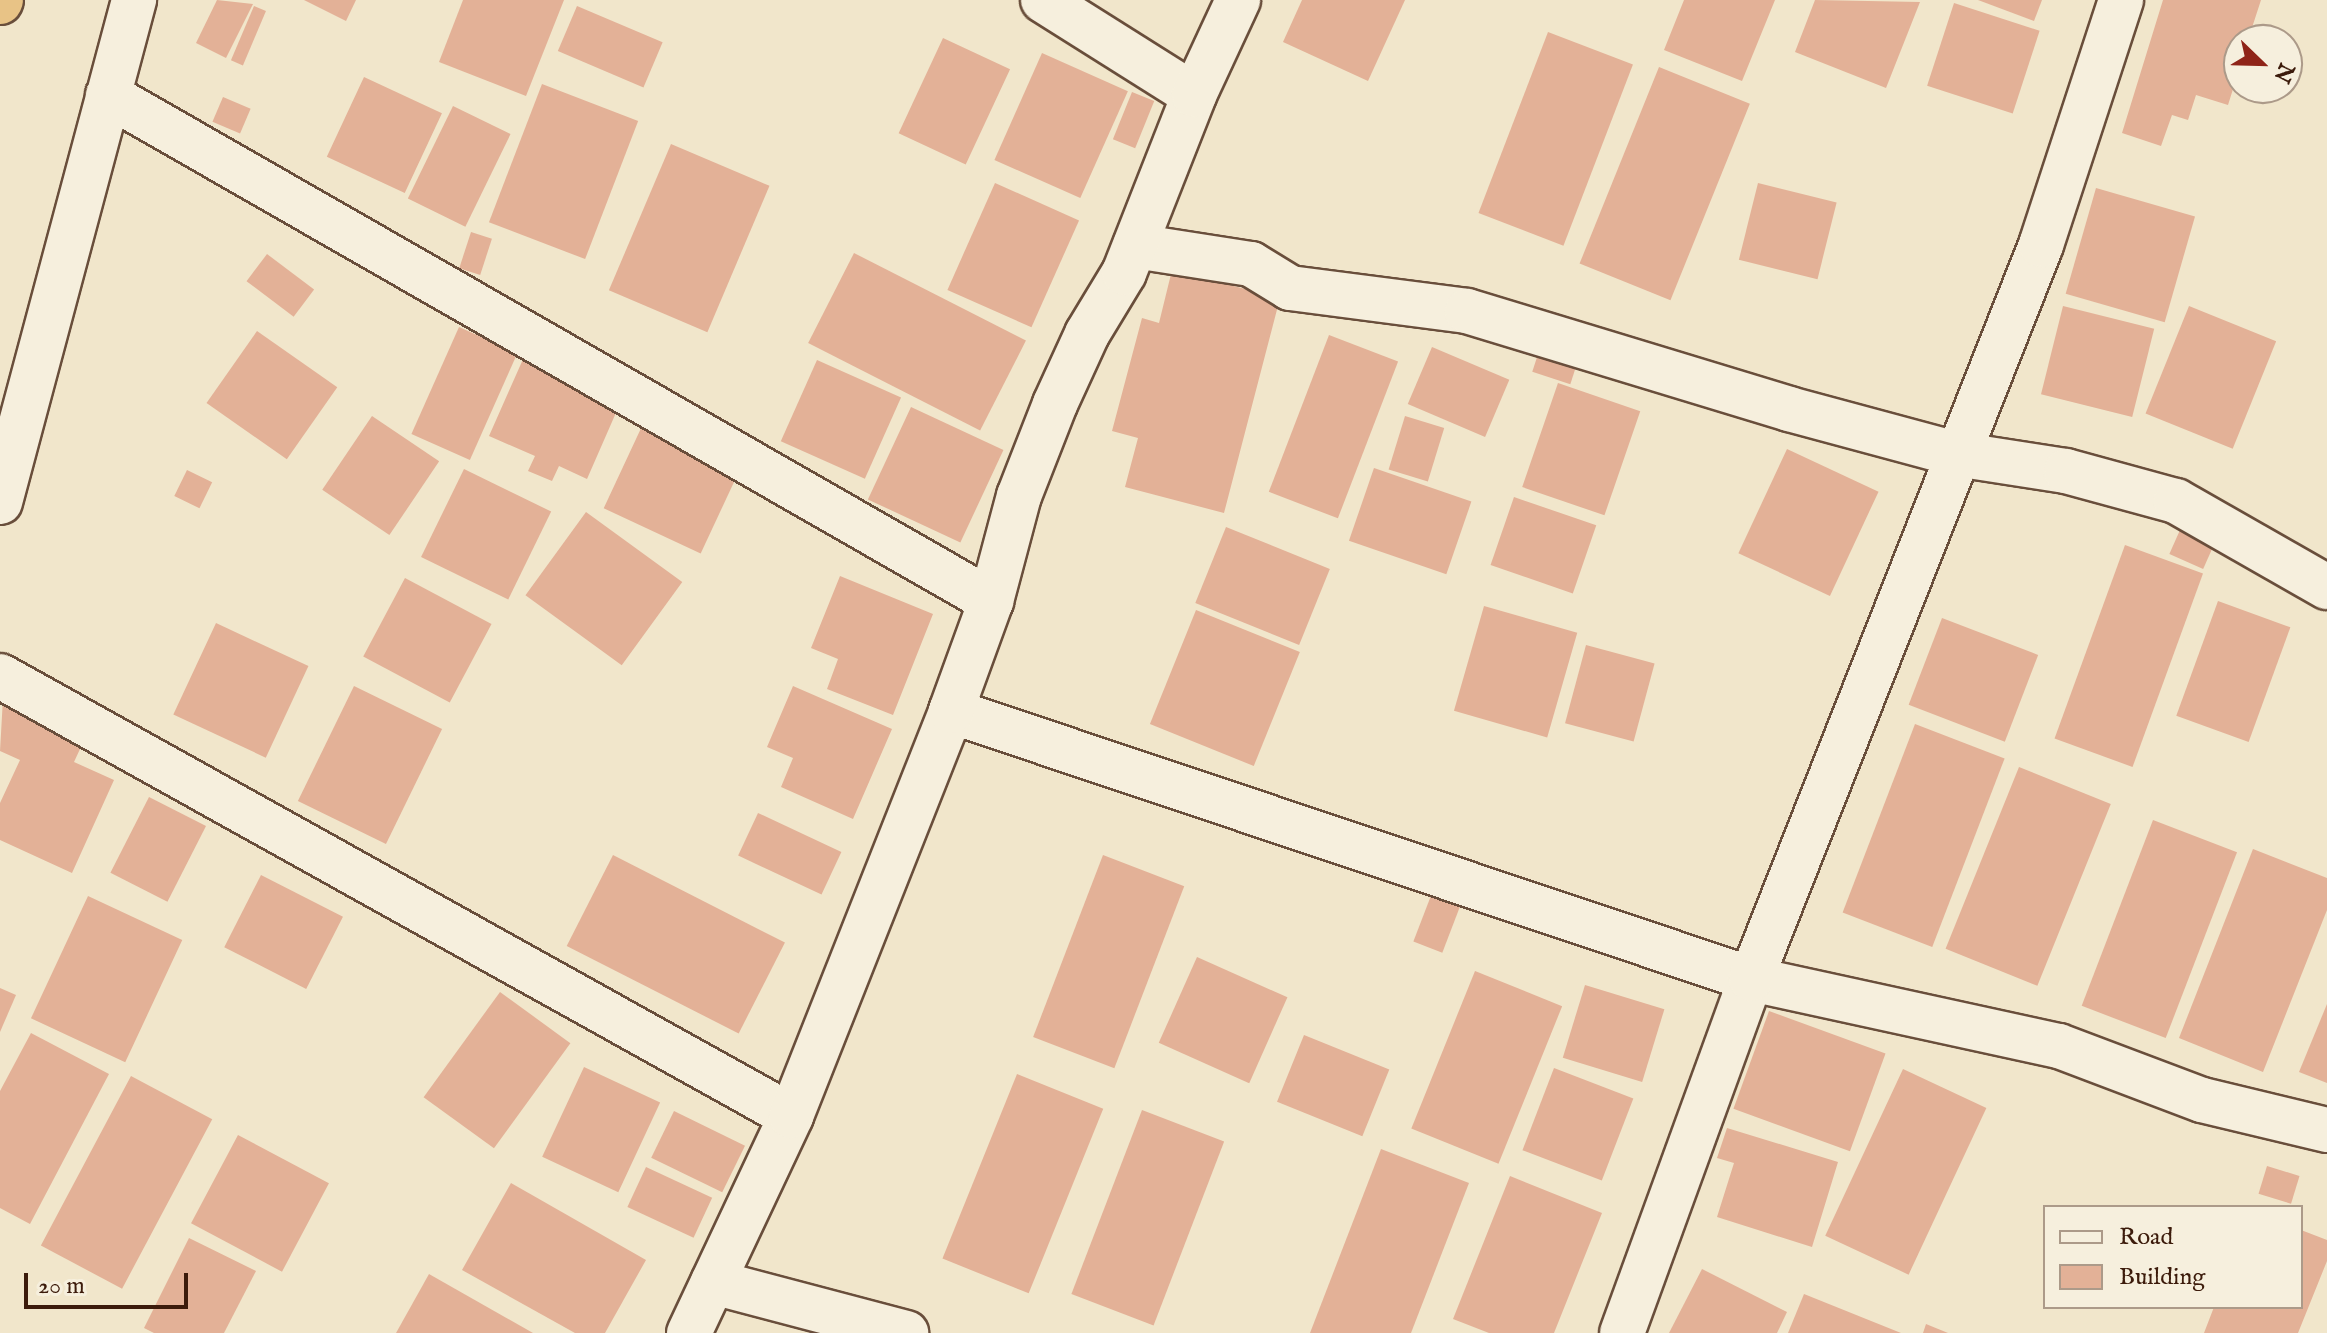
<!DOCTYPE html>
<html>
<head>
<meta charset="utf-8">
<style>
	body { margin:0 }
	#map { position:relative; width:2327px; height:1333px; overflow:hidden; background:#f1e6cb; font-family:"IM FELL English",serif }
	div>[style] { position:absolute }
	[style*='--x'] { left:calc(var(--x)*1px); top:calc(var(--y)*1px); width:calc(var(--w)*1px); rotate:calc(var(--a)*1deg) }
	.building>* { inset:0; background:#e3b197; transform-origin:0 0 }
	.roads { filter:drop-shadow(2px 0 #694e3b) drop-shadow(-2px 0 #694e3b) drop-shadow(0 2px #694e3b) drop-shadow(0 -2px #694e3b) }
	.minor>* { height:44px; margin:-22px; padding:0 22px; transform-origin:22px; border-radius:22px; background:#f6efdd }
	.trunk>* { height:44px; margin:-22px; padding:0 22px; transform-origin:22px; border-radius:22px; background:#e8c386 }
	span { translate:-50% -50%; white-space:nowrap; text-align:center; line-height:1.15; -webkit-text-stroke:6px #f6efdd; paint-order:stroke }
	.legend { position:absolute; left:2043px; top:1205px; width:260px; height:104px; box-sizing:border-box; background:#f6efdd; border:2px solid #ac9a89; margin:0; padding:10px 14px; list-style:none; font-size:24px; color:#3c1b0b }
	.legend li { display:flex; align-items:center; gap:16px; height:40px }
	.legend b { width:40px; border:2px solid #ac9a89 }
	.north { position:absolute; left:2223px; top:24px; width:80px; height:80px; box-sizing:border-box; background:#f6efdd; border:2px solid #ac9a89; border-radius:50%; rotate:113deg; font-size:22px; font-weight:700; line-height:32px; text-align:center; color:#3c1b0b }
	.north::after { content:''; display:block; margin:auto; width:28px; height:36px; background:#8f2418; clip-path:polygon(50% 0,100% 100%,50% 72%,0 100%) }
	.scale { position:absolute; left:24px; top:1273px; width:164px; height:36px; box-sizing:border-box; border:4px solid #3c1b0b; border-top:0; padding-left:10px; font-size:24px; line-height:28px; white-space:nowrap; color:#3c1b0b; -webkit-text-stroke:6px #f6efdd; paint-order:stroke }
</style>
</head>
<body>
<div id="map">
	<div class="building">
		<div style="clip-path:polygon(217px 0,253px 4px,226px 58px,196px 43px)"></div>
		<div style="clip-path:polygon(304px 0,356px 0,346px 21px)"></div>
		<div style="clip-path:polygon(463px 0,564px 0,526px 96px,439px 62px)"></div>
		<div style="clip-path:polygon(1302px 0,1405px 0,1368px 81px,1283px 42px)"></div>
		<div style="clip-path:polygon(1684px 0,1775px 0,1742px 81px,1664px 50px)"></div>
		<div style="clip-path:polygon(1815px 0,1920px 2px,1886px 88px,1795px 52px)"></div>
		<div style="clip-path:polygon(1978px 0,2042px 0,2034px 21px)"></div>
		<div style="clip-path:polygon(2163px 0,2261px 0,2248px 40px,2239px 40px,2239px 70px,2228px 105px,2196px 95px,2188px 120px,2172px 115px,2161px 146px,2122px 133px)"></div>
		<div style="left:1954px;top:3px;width:90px;height:87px;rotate:18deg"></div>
		<div style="left:254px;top:6px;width:13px;height:59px;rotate:23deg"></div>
		<div style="left:577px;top:6px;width:93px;height:49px;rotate:23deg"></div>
		<div style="left:1548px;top:32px;width:91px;height:194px;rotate:21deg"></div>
		<div style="left:943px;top:38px;width:74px;height:105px;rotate:25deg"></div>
		<div style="left:1042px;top:53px;width:94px;height:117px;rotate:24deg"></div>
		<div style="left:1659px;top:67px;width:98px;height:212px;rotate:22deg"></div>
		<div style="left:364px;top:77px;width:86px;height:88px;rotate:25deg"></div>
		<div style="left:542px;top:84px;width:103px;height:148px;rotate:21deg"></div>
		<div style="left:1132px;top:92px;width:24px;height:51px;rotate:22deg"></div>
		<div style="left:223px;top:97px;width:30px;height:27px;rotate:23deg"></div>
		<div style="left:453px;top:106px;width:64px;height:103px;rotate:26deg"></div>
		<div style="left:671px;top:144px;width:107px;height:159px;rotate:23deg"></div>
		<div style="left:995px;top:183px;width:92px;height:117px;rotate:24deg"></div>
		<div style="left:1758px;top:183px;width:81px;height:79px;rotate:14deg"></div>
		<div style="left:2096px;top:188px;width:103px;height:110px;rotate:16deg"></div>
		<div style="left:471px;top:232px;width:22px;height:38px;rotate:18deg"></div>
		<div style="left:854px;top:253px;width:193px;height:101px;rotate:27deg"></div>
		<div style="left:267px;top:254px;width:59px;height:34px;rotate:37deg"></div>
		<div style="clip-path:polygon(1172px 270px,1280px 298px,1224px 513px,1125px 487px,1138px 438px,1112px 431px,1142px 318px,1159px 323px)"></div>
		<div style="left:2063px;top:306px;width:94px;height:91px;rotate:14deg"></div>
		<div style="left:2189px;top:306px;width:94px;height:116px;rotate:22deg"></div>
		<div style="left:459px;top:327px;width:64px;height:117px;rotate:24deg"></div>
		<div style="left:257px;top:331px;width:98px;height:88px;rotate:35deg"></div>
		<div style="left:1329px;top:335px;width:74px;height:168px;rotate:21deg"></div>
		<div style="left:1432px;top:347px;width:84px;height:62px;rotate:23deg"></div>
		<div style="left:1540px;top:348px;width:40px;height:25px;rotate:18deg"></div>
		<div style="clip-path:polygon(524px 357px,622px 399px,587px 479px,559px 466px,552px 481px,528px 471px,535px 456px,489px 436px)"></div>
		<div style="left:817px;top:360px;width:92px;height:89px;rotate:24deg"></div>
		<div style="left:1558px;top:383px;width:87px;height:110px;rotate:19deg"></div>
		<div style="left:911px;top:407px;width:102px;height:102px;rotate:25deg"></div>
		<div style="left:372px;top:416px;width:81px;height:89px;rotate:34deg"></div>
		<div style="left:1405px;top:416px;width:41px;height:56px;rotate:17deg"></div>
		<div style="left:643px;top:424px;width:107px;height:93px;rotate:25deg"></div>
		<div style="left:1787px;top:449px;width:101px;height:115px;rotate:25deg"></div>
		<div style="left:1374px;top:468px;width:103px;height:77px;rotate:19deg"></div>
		<div style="left:464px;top:469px;width:97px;height:98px;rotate:26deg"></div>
		<div style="left:187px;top:470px;width:28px;height:29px;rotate:26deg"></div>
		<div style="left:1514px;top:497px;width:87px;height:72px;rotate:19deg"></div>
		<div style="left:586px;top:512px;width:119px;height:103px;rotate:36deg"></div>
		<div style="left:2184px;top:521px;width:37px;height:36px;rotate:24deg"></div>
		<div style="left:1226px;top:527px;width:112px;height:82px;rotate:22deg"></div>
		<div style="left:2125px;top:545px;width:83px;height:206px;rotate:20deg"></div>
		<div style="clip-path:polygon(840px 576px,933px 614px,893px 715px,827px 689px,838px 659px,811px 648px)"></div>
		<div style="left:405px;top:578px;width:98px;height:89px;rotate:28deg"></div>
		<div style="left:2218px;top:601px;width:77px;height:122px;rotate:20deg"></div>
		<div style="left:1484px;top:606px;width:97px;height:109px;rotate:16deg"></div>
		<div style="left:1196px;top:610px;width:112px;height:123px;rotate:22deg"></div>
		<div style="left:1942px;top:618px;width:103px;height:93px;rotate:21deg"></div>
		<div style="left:216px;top:623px;width:102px;height:101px;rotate:25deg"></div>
		<div style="left:1586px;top:645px;width:71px;height:81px;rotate:15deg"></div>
		<div style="left:354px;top:686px;width:98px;height:128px;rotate:26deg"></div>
		<div style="clip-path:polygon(793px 686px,892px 729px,853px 819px,781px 787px,793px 758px,767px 747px)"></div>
		<div style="clip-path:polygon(3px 698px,86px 736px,74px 762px,114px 780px,72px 873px,0 840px,0 803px,20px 760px,0 751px)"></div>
		<div style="left:1915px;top:724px;width:96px;height:202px;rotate:21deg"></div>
		<div style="left:2019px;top:767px;width:99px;height:196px;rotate:22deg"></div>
		<div style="left:149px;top:797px;width:64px;height:85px;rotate:27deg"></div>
		<div style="left:758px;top:813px;width:92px;height:47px;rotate:25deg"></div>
		<div style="left:2153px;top:820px;width:90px;height:199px;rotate:21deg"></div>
		<div style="clip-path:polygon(2253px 849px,2327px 878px,2327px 910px,2263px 1072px,2179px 1038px)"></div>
		<div style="left:613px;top:855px;width:193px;height:102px;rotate:27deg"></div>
		<div style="left:1103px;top:855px;width:87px;height:195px;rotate:21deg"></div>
		<div style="left:261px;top:875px;width:92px;height:81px;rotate:27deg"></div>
		<div style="left:1432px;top:893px;width:31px;height:52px;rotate:21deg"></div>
		<div style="left:88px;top:896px;width:104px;height:135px;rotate:25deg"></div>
		<div style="left:1197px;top:957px;width:99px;height:94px;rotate:24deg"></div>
		<div style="left:1475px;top:971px;width:94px;height:170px;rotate:22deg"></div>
		<div style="left:1585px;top:985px;width:83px;height:76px;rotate:17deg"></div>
		<div style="clip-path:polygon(0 988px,16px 995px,0 1032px)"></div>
		<div style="left:500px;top:992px;width:87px;height:130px;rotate:36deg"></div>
		<div style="clip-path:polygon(2327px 1004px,2327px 1083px,2299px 1072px)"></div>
		<div style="left:1769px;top:1011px;width:124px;height:104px;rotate:20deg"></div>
		<div style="clip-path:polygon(31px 1033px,109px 1074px,30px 1224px,0 1208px,0 1091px)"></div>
		<div style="left:1304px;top:1035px;width:92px;height:72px;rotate:22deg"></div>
		<div style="left:584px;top:1067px;width:84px;height:99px;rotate:25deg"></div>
		<div style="left:1554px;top:1068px;width:85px;height:88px;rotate:21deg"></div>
		<div style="left:1903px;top:1069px;width:92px;height:184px;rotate:25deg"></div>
		<div style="left:1017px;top:1074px;width:93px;height:199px;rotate:22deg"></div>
		<div style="left:131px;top:1076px;width:92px;height:192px;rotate:28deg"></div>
		<div style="left:1142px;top:1110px;width:88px;height:197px;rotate:21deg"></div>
		<div style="left:674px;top:1111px;width:79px;height:52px;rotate:26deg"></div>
		<div style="clip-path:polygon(1727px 1128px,1838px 1162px,1812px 1247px,1717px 1217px,1734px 1163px,1717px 1158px)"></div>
		<div style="left:238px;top:1135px;width:103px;height:100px;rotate:28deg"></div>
		<div style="clip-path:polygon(1381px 1149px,1469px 1183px,1411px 1333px,1310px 1333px)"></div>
		<div style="left:2267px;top:1166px;width:34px;height:29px;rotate:17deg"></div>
		<div style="left:646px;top:1167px;width:73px;height:44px;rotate:25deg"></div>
		<div style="clip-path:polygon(1510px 1176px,1602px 1213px,1554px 1333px,1489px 1333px,1453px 1319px)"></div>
		<div style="clip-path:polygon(511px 1183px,646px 1260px,605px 1333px,575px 1333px,462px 1270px)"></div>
		<div style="clip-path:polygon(2301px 1230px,2327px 1240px,2327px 1261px,2298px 1333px,2204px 1333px,2214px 1307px,2301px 1307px)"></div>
		<div style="clip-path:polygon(189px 1238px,256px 1271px,224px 1333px,154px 1333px,144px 1328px)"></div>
		<div style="clip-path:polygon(1702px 1269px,1787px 1312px,1777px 1333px,1669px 1333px)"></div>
		<div style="clip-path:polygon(429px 1274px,533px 1333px,396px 1333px)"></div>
		<div style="clip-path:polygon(1804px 1294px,1901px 1333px,1788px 1333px)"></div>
		<div style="clip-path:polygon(1926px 1324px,1948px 1333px,1923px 1333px)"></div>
	</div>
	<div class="roads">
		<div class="minor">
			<div style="--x:1043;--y:0;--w:178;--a:32.2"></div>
			<div style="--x:108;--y:95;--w:1018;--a:29.81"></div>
			<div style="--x:1135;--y:246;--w:117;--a:8.8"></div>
			<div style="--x:1251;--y:264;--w:46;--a:31.6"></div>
			<div style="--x:1290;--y:288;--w:178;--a:7.4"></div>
			<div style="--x:1467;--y:311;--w:337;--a:16.9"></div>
			<div style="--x:1789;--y:409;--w:173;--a:15.1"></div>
			<div style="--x:1956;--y:454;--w:111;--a:8.8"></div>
			<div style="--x:2066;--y:471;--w:114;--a:15.3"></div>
			<div style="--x:2176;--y:501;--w:174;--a:29.7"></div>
			<div style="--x:0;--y:502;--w:520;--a:-75.05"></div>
			<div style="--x:0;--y:676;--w:905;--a:29.09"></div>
			<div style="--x:951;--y:711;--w:844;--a:18.52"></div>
			<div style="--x:1751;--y:979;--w:315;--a:12.3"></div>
			<div style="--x:2059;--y:1046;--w:153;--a:20.7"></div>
			<div style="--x:2202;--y:1100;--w:129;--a:13.5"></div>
			<div style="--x:713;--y:1282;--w:200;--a:14.8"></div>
			<div style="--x:689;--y:1333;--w:240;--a:-64.8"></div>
			<div style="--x:791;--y:1116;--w:435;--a:-68.4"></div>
			<div style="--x:951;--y:711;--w:117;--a:-70"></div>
			<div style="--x:991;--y:601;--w:109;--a:-75.1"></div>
			<div style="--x:1019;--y:496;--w:99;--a:-68.6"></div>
			<div style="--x:1055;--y:404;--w:77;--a:-65.4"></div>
			<div style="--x:1087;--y:334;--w:71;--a:-58.8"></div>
			<div style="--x:1124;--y:273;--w:191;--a:-68.5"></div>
			<div style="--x:1194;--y:95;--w:105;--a:-65.1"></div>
			<div style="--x:1622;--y:1333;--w:377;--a:-70"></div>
			<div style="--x:1751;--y:979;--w:789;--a:-68.44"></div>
			<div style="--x:2041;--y:245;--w:258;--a:-71.9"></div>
		</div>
		<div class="trunk">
			<div style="--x:0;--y:2;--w:2;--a:-63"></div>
		</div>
	</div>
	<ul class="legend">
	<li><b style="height:10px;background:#f6efdd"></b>Road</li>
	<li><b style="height:22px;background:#e3b197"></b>Building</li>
	</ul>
	<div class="north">N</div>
	<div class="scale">20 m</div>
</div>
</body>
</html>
